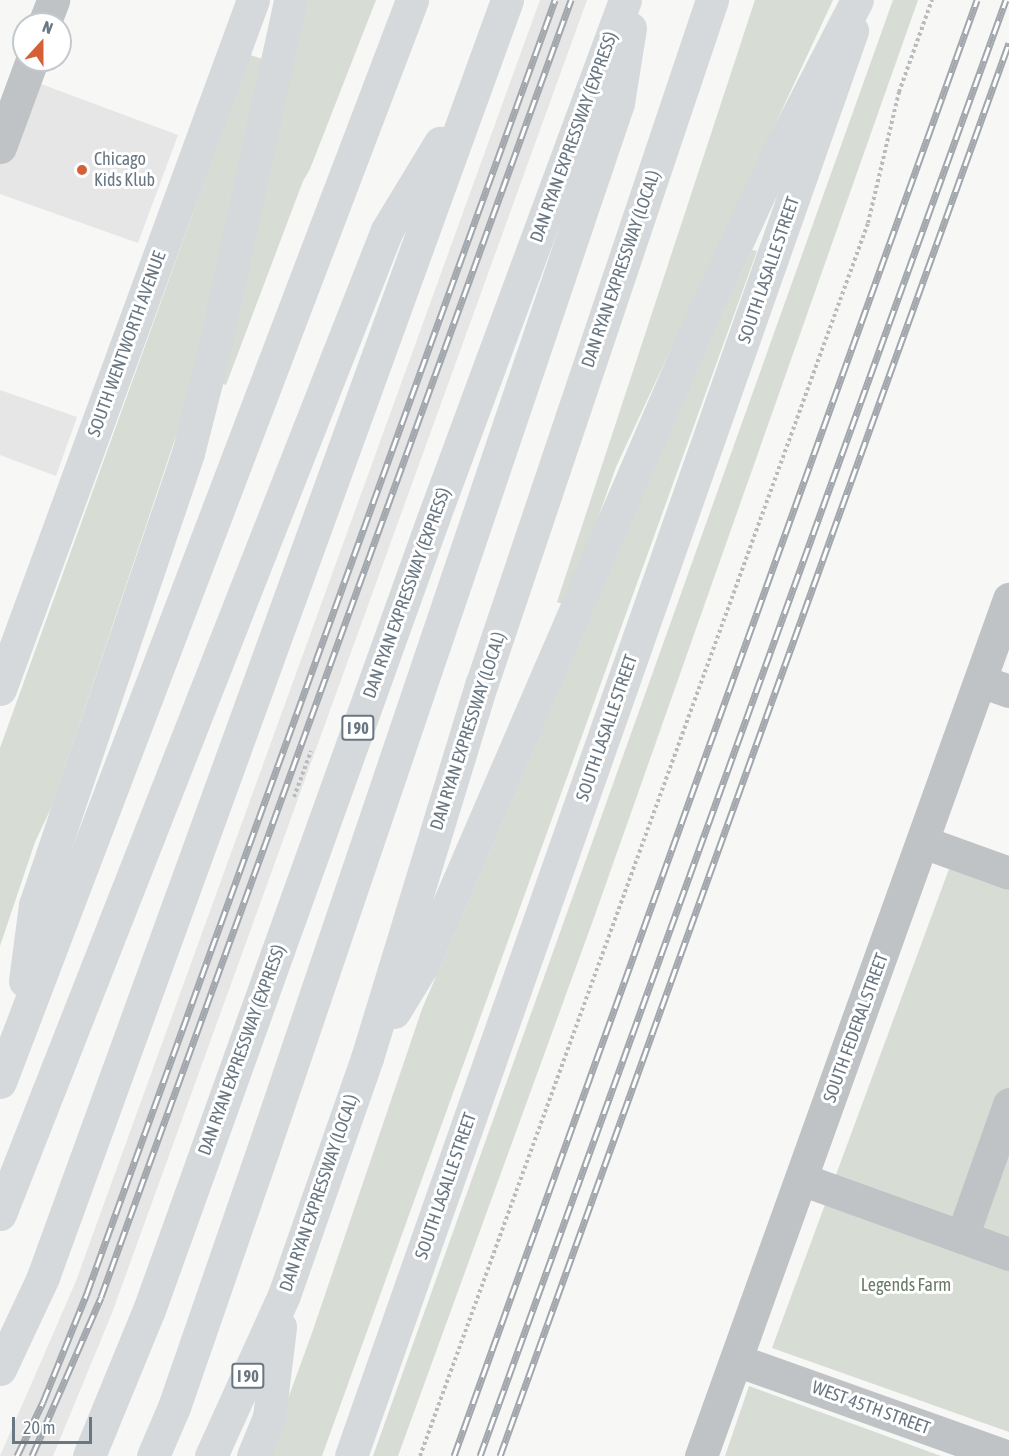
<!DOCTYPE html>
<html>
<head>
<meta charset="utf-8">
<style>
	body { margin:0 }
	#map { position:relative; width:1009px; height:1456px; overflow:hidden; background:#f7f7f5; font-family:"Asap Condensed",sans-serif }
	div>[style] { position:absolute }
	[style*='--x'] { left:calc(var(--x)*1px); top:calc(var(--y)*1px); width:calc(var(--w)*1px); rotate:calc(var(--a)*1deg) }
	.built>* { inset:0; background:#e5e6e5 }
	.green>* { inset:0; background:#d7dcd4 }
	.path>* { height:4px; margin-top:-2px; transform-origin:0; background:repeating-linear-gradient(90deg,#b9bcbe 0 3px,transparent 0 6px) }
	.minor>* { height:33px; margin:-16.5px; padding:0 16.5px; transform-origin:16.5px; border-radius:16.5px; background:#bfc3c6 }
	.major>* { height:33px; margin:-16.5px; padding:0 16.5px; transform-origin:16.5px; border-radius:16.5px; background:#d5d9dc }
	.highway>* { height:33px; margin:-16.5px; padding:0 16.5px; transform-origin:16.5px; border-radius:16.5px; background:#d5d9dc }
	.rail>* { height:7px; margin-top:-3.5px; transform-origin:0; background:repeating-linear-gradient(90deg,#fff 0 14px,#a1a7ac 0 28px); box-sizing:border-box; border-block:2px solid #a1a7ac }
	.dots>* { width:16px; height:16px; translate:-50% -50%; box-sizing:border-box; border:3px solid #fff; border-radius:50% }
	span { translate:-50% -50%; white-space:nowrap; text-align:center; line-height:1.15; -webkit-text-stroke:6px #fff; paint-order:stroke }
	.shield-label span { padding:2px 4px; background:#fff; border:2px solid; border-radius:4px; -webkit-text-stroke-width:0 }
	.shield-label { font-size:16px; color:#697783; font-weight:700 }
	.street-label { font-size:18px; color:#697783 }
	.poi-label { font-size:18px; color:#697783 }
	.left { translate:0 -50%; text-align:left }
	.park-label { font-size:18px; color:#6a7b67 }
	.north { position:absolute; left:12px; top:12px; width:60px; height:60px; box-sizing:border-box; background:#fff; border:2px solid #c3c9cd; border-radius:50%; rotate:21deg; font-size:16px; font-weight:700; line-height:24px; text-align:center; color:#697783 }
	.north::after { content:''; display:block; margin:auto; width:21px; height:27px; background:#d56037; clip-path:polygon(50% 0,100% 100%,50% 72%,0 100%) }
	.scale { position:absolute; left:12px; top:1417px; width:80px; height:27px; box-sizing:border-box; border:3px solid #697783; border-top:0; padding-left:8px; font-size:18px; line-height:21px; white-space:nowrap; color:#697783; -webkit-text-stroke:4px #fff; paint-order:stroke }
</style>
</head>
<body>
<div id="map">
	<div class="built">
		<div style="clip-path:polygon(540px 0,587px 0,112px 1313px,53px 1456px,0 1456px,76px 1281px)"></div>
		<div style="clip-path:polygon(25px 78px,178px 135px,138px 243px,0 194px,0 147px)"></div>
		<div style="clip-path:polygon(0 390px,77px 417px,56px 476px,0 455px)"></div>
	</div>
	<div class="green">
		<div style="clip-path:polygon(307px 0,376px 0,310px 169px,303px 181px,226px 385px,221px 383px)"></div>
		<div style="clip-path:polygon(755px 0,833px 0,616px 467px,592px 535px,563px 604px,557px 602px)"></div>
		<div style="clip-path:polygon(893px 0,918px 0,596px 912px,398px 1456px,373px 1456px)"></div>
		<div style="clip-path:polygon(250px 55px,263px 59px,185px 409px,52px 806px,35px 842px,0 946px,0 748px)"></div>
		<div style="clip-path:polygon(752px 250px,757px 251px,322px 1456px,267px 1456px,312px 1333px,422px 1009px,706px 349px)"></div>
		<div style="clip-path:polygon(949px 869px,1009px 890px,1009px 1432px,772px 1348px)"></div>
		<div style="clip-path:polygon(749px 1386px,941px 1456px,725px 1456px)"></div>
	</div>
	<div class="path">
		<div style="--x:294;--y:797;--w:49;--a:-69.7"></div>
		<div style="--x:420;--y:1456;--w:1312;--a:-70.03"></div>
		<div style="--x:868;--y:223;--w:135;--a:-76.7"></div>
		<div style="--x:899;--y:92;--w:98;--a:-70.3"></div>
	</div>
	<div class="minor">
		<div style="--x:44;--y:24;--w:26;--a:-69"></div>
		<div style="--x:0;--y:147;--w:93;--a:-69.8"></div>
		<div style="--x:980;--y:681;--w:31;--a:19"></div>
		<div style="--x:923;--y:842;--w:91;--a:19.8"></div>
		<div style="--x:801;--y:1179;--w:221;--a:19.8"></div>
		<div style="--x:962;--y:1237;--w:141;--a:-70.5"></div>
		<div style="--x:736;--y:1360;--w:287;--a:19.6"></div>
		<div style="--x:701;--y:1456;--w:911;--a:-70.23"></div>
	</div>
	<div class="major">
		<div style="--x:0;--y:689;--w:734;--a:-69.84"></div>
		<div style="--x:351;--y:1456;--w:1511;--a:-70.63"></div>
	</div>
	<div class="highway">
		<div style="--x:25;--y:981;--w:77;--a:-82.5"></div>
		<div style="--x:35;--y:905;--w:477;--a:-71.3"></div>
		<div style="--x:188;--y:453;--w:97;--a:-75.7"></div>
		<div style="--x:212;--y:359;--w:367;--a:-77.7"></div>
		<div style="--x:394;--y:1012;--w:54;--a:-58.7"></div>
		<div style="--x:422;--y:966;--w:685;--a:-66.69"></div>
		<div style="--x:693;--y:337;--w:200;--a:-65.2"></div>
		<div style="--x:777;--y:155;--w:174;--a:-62.7"></div>
		<div style="--x:0;--y:1082;--w:1158;--a:-69.15"></div>
		<div style="--x:0;--y:1214;--w:1057;--a:-68.53"></div>
		<div style="--x:387;--y:230;--w:102;--a:-58.7"></div>
		<div style="--x:0;--y:1369;--w:102;--a:-64.9"></div>
		<div style="--x:43;--y:1277;--w:1359;--a:-70.03"></div>
		<div style="--x:89;--y:1456;--w:158;--a:-67.7"></div>
		<div style="--x:149;--y:1310;--w:840;--a:-70.25"></div>
		<div style="--x:433;--y:519;--w:553;--a:-69.7"></div>
		<div style="--x:153;--y:1456;--w:53;--a:-66.8"></div>
		<div style="--x:174;--y:1407;--w:272;--a:-70.9"></div>
		<div style="--x:263;--y:1150;--w:1106;--a:-71.27"></div>
		<div style="--x:618;--y:103;--w:76;--a:-80.9"></div>
		<div style="--x:211;--y:1456;--w:177;--a:-65.6"></div>
		<div style="--x:284;--y:1295;--w:251;--a:-70.7"></div>
		<div style="--x:367;--y:1058;--w:392;--a:-73"></div>
		<div style="--x:482;--y:683;--w:721;--a:-71.39"></div>
		<div style="--x:253;--y:1456;--w:42;--a:-67.7"></div>
		<div style="--x:269;--y:1417;--w:91;--a:-83"></div>
	</div>
	<div class="rail">
		<div style="--x:17;--y:1456;--w:60;--a:-64.3"></div>
		<div style="--x:43;--y:1402;--w:118;--a:-68"></div>
		<div style="--x:87;--y:1293;--w:1375;--a:-70.1"></div>
		<div style="--x:32;--y:1456;--w:173;--a:-66.5"></div>
		<div style="--x:101;--y:1297;--w:1380;--a:-70.08"></div>
		<div style="--x:454;--y:1456;--w:1547;--a:-70.24"></div>
		<div style="--x:480;--y:1456;--w:1548;--a:-70.14"></div>
		<div style="--x:500;--y:1456;--w:1502;--a:-70.19"></div>
	</div>
	<div class="dots">
		<div style="left:82px;top:170px;background:#d56037"></div>
	</div>
	<div class="shield-label">
		<span style="left:358px;top:728px">I 90</span>
		<span style="left:248px;top:1376px">I 90</span>
	</div>
	<div class="street-label">
		<span style="left:574px;top:137px;rotate:-70deg">DAN RYAN EXPRESSWAY (EXPRESS)</span>
		<span style="left:621px;top:269px;rotate:-71deg">DAN RYAN EXPRESSWAY (LOCAL)</span>
		<span style="left:769px;top:270px;rotate:-71deg">SOUTH LASALLE STREET</span>
		<span style="left:127px;top:344px;rotate:-70deg">SOUTH WENTWORTH AVENUE</span>
		<span style="left:407px;top:593px;rotate:-70deg">DAN RYAN EXPRESSWAY (EXPRESS)</span>
		<span style="left:607px;top:728px;rotate:-71deg">SOUTH LASALLE STREET</span>
		<span style="left:468px;top:731px;rotate:-72deg">DAN RYAN EXPRESSWAY (LOCAL)</span>
		<span style="left:856px;top:1028px;rotate:-70deg">SOUTH FEDERAL STREET</span>
		<span style="left:242px;top:1050px;rotate:-70deg">DAN RYAN EXPRESSWAY (EXPRESS)</span>
		<span style="left:446px;top:1186px;rotate:-71deg">SOUTH LASALLE STREET</span>
		<span style="left:319px;top:1193px;rotate:-71deg">DAN RYAN EXPRESSWAY (LOCAL)</span>
		<span style="left:871px;top:1408px;rotate:20deg">WEST 45TH STREET</span>
	</div>
	<div class="poi-label">
		<span class="left" style="left:94px;top:170px">Chicago<br>Kids Klub</span>
	</div>
	<div class="park-label">
		<span style="left:906px;top:1285px">Legends Farm</span>
	</div>
	<div class="north">N</div>
	<div class="scale">20 m</div>
</div>
</body>
</html>
